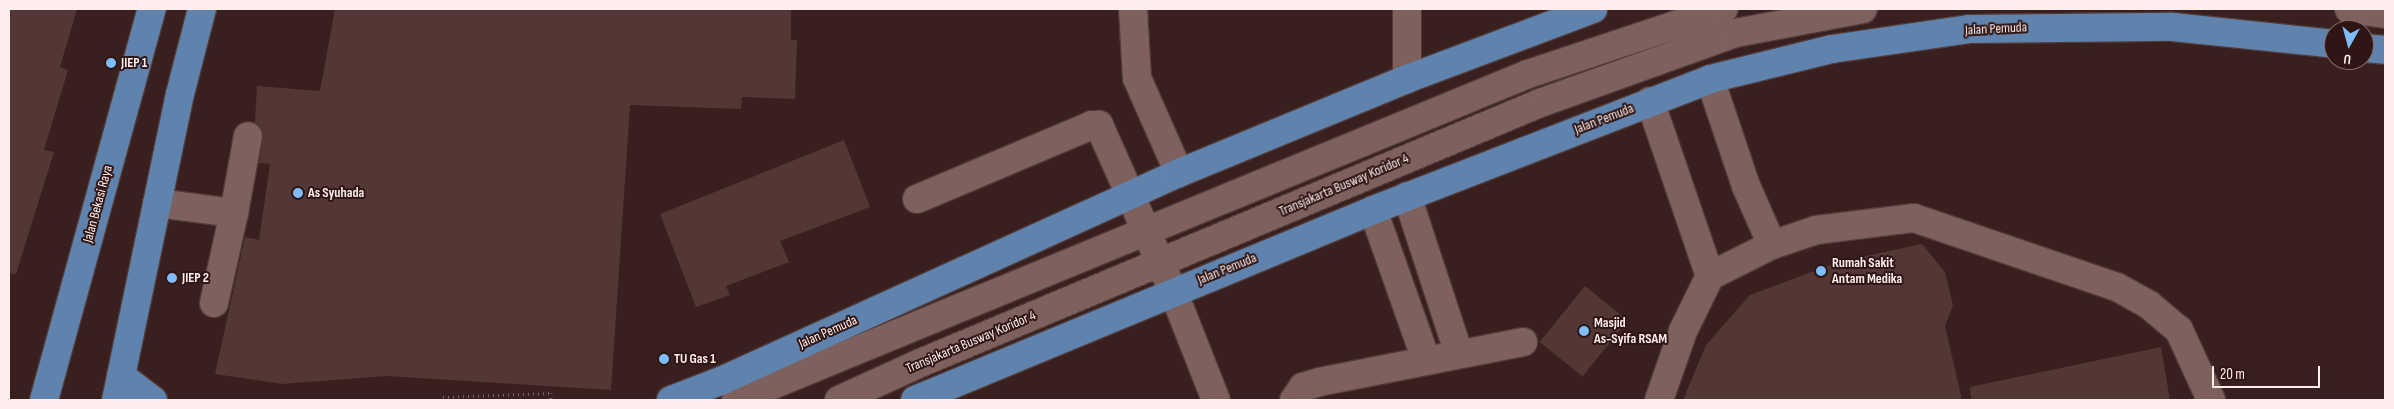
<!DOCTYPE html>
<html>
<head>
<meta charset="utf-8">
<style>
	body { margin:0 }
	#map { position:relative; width:2394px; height:409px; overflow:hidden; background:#39201e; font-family:"Sofia Sans Condensed",sans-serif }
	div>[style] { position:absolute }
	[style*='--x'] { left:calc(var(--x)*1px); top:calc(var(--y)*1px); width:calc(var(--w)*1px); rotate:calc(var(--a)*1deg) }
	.building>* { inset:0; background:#533735; transform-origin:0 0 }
	.path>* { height:3px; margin-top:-1.5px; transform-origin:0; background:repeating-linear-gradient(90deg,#7b6664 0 1px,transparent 0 5px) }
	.roads { filter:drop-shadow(1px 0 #503b3a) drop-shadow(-1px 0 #503b3a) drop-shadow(0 1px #503b3a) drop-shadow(0 -1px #503b3a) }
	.minor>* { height:28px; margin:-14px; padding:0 14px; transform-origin:14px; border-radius:14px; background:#7e605d }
	.major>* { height:28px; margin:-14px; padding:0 14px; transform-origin:14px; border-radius:14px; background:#5f83ad }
	.dots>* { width:14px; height:14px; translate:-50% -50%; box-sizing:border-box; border:2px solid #2f1615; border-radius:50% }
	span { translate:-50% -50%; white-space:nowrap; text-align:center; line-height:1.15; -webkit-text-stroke:4px #2f1615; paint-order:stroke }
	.street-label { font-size:14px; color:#fdeeed }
	.poi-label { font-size:14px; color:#fdeeed; font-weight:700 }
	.left { translate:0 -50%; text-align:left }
	.frame { position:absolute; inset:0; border:10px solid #fdeeed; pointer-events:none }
	.north { position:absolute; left:2324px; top:20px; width:50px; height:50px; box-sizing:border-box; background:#2f1615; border:1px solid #816c6b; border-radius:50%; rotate:187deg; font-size:14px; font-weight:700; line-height:20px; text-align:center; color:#fdeeed }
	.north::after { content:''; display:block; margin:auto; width:18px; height:22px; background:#7fbdfa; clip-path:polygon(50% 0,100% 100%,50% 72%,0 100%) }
	.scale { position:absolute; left:2212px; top:366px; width:108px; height:22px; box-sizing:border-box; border:2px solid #fdeeed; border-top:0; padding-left:6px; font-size:15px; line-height:18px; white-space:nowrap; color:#fdeeed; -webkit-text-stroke:4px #2f1615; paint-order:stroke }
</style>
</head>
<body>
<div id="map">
	<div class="building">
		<div style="clip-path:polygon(9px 9px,77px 9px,60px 67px,68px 70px,44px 150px,54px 152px,16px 274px,9px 273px)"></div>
		<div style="clip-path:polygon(335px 9px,791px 9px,791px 40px,797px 40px,795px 99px,742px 97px,741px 109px,630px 105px,611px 390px,386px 376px,282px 384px,215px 374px,245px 237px,259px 240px,270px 164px,259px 163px,263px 138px,262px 130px,255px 123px,257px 86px,320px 91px)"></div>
		<div style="clip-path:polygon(844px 140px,870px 207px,780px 241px,789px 262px,726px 286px,730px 295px,696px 307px,660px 214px)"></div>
		<div style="clip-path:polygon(1922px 244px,1945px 272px,1953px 305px,1945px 326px,1962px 400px,1683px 400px,1706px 345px,1750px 295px,1838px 262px)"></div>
		<div style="left:1585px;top:286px;width:55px;height:72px;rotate:39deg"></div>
		<div style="clip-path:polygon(2161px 347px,2170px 400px,1971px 400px,1970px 387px)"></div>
	</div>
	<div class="path">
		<div style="--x:444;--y:400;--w:3;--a:-108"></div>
		<div style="--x:443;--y:397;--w:108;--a:-2.1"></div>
		<div style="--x:551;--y:393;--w:7;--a:90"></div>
	</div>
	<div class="roads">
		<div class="minor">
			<div style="--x:1133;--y:9;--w:69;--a:86.7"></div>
			<div style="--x:1137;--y:78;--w:104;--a:66.1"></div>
			<div style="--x:1407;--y:9;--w:70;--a:90"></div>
			<div style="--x:2349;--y:9;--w:36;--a:8"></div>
			<div style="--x:1710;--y:79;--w:113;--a:71.4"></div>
			<div style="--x:1746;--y:186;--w:64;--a:66.2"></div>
			<div style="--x:1650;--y:101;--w:185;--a:71.1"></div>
			<div style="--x:1407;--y:196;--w:166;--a:71.8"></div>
			<div style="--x:917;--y:199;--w:190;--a:-22.9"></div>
			<div style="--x:1092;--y:125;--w:7;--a:0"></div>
			<div style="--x:1099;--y:125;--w:182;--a:66"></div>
			<div style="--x:1173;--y:291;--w:117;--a:68.5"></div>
			<div style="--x:157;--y:203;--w:78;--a:7.4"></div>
			<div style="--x:234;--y:213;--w:78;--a:-79.7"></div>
			<div style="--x:1373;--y:210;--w:159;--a:70.5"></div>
			<div style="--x:214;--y:303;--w:92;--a:-77.5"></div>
			<div style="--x:736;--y:400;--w:856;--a:-22.37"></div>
			<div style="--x:1528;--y:74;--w:206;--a:-18.4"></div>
			<div style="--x:839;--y:400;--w:87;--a:-24.5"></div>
			<div style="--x:918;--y:364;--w:675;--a:-22.76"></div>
			<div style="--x:1540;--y:103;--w:208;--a:-19.7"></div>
			<div style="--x:1736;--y:33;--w:129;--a:-10.7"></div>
			<div style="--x:1294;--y:400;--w:16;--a:-55"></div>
			<div style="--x:1303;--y:387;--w:17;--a:-17"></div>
			<div style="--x:1319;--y:382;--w:208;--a:-11.1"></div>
			<div style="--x:1659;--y:400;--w:73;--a:-70.8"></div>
			<div style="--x:1683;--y:331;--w:61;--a:-63.9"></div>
			<div style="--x:1710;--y:276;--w:69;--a:-26.6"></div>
			<div style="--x:1772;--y:245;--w:46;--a:-18.8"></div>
			<div style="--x:1816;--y:230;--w:99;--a:-7"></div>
			<div style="--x:1914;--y:218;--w:214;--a:18.8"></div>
			<div style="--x:2117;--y:287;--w:37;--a:29"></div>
			<div style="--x:2149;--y:305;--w:39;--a:40"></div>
			<div style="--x:2179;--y:330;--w:77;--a:65.4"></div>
		</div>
		<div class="major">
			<div style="--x:2364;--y:48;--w:21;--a:5"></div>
			<div style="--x:121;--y:376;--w:40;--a:37"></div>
			<div style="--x:44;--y:400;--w:406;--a:-74.6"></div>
			<div style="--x:116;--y:400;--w:313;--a:-78.2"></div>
			<div style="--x:180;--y:94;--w:88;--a:-75.5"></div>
			<div style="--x:671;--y:400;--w:56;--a:-21"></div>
			<div style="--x:723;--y:380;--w:501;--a:-24.42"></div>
			<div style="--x:1179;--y:173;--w:247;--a:-22.4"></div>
			<div style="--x:1407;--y:79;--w:199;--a:-20.6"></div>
			<div style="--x:915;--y:400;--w:496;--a:-22.5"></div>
			<div style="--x:1373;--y:210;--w:362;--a:-21.2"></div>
			<div style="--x:1710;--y:79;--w:126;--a:-13.8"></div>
			<div style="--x:1832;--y:49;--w:138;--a:-8.3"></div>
			<div style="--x:1969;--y:29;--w:204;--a:-0.6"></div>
			<div style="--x:2173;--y:27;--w:162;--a:6"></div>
		</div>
	</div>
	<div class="dots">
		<div style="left:111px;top:63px;background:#7fbdfa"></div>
		<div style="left:298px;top:193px;background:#7fbdfa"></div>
		<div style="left:1821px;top:271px;background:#7fbdfa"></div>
		<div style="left:172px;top:278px;background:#7fbdfa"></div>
		<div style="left:1584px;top:331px;background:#7fbdfa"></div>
		<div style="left:664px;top:359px;background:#7fbdfa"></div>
	</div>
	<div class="street-label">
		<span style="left:1996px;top:29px;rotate:-3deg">Jalan Pemuda</span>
		<span style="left:1604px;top:119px;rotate:-21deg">Jalan Pemuda</span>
		<span style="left:1344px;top:185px;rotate:-23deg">Transjakarta Busway Koridor 4</span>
		<span style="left:98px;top:204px;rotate:-75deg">Jalan Bekasi Raya</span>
		<span style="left:1227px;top:269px;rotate:-22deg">Jalan Pemuda</span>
		<span style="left:828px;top:332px;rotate:-24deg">Jalan Pemuda</span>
		<span style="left:971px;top:342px;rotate:-23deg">Transjakarta Busway Koridor 4</span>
	</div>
	<div class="poi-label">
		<span class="left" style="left:121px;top:63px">JIEP 1</span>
		<span class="left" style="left:308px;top:193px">As Syuhada</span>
		<span class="left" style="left:1832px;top:271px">Rumah Sakit<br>Antam Medika</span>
		<span class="left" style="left:182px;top:278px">JIEP 2</span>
		<span class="left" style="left:1594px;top:331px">Masjid<br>As-Syifa RSAM</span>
		<span class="left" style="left:674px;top:359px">TU Gas 1</span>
	</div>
	<div class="frame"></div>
	<div class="north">U</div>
	<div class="scale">20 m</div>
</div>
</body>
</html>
